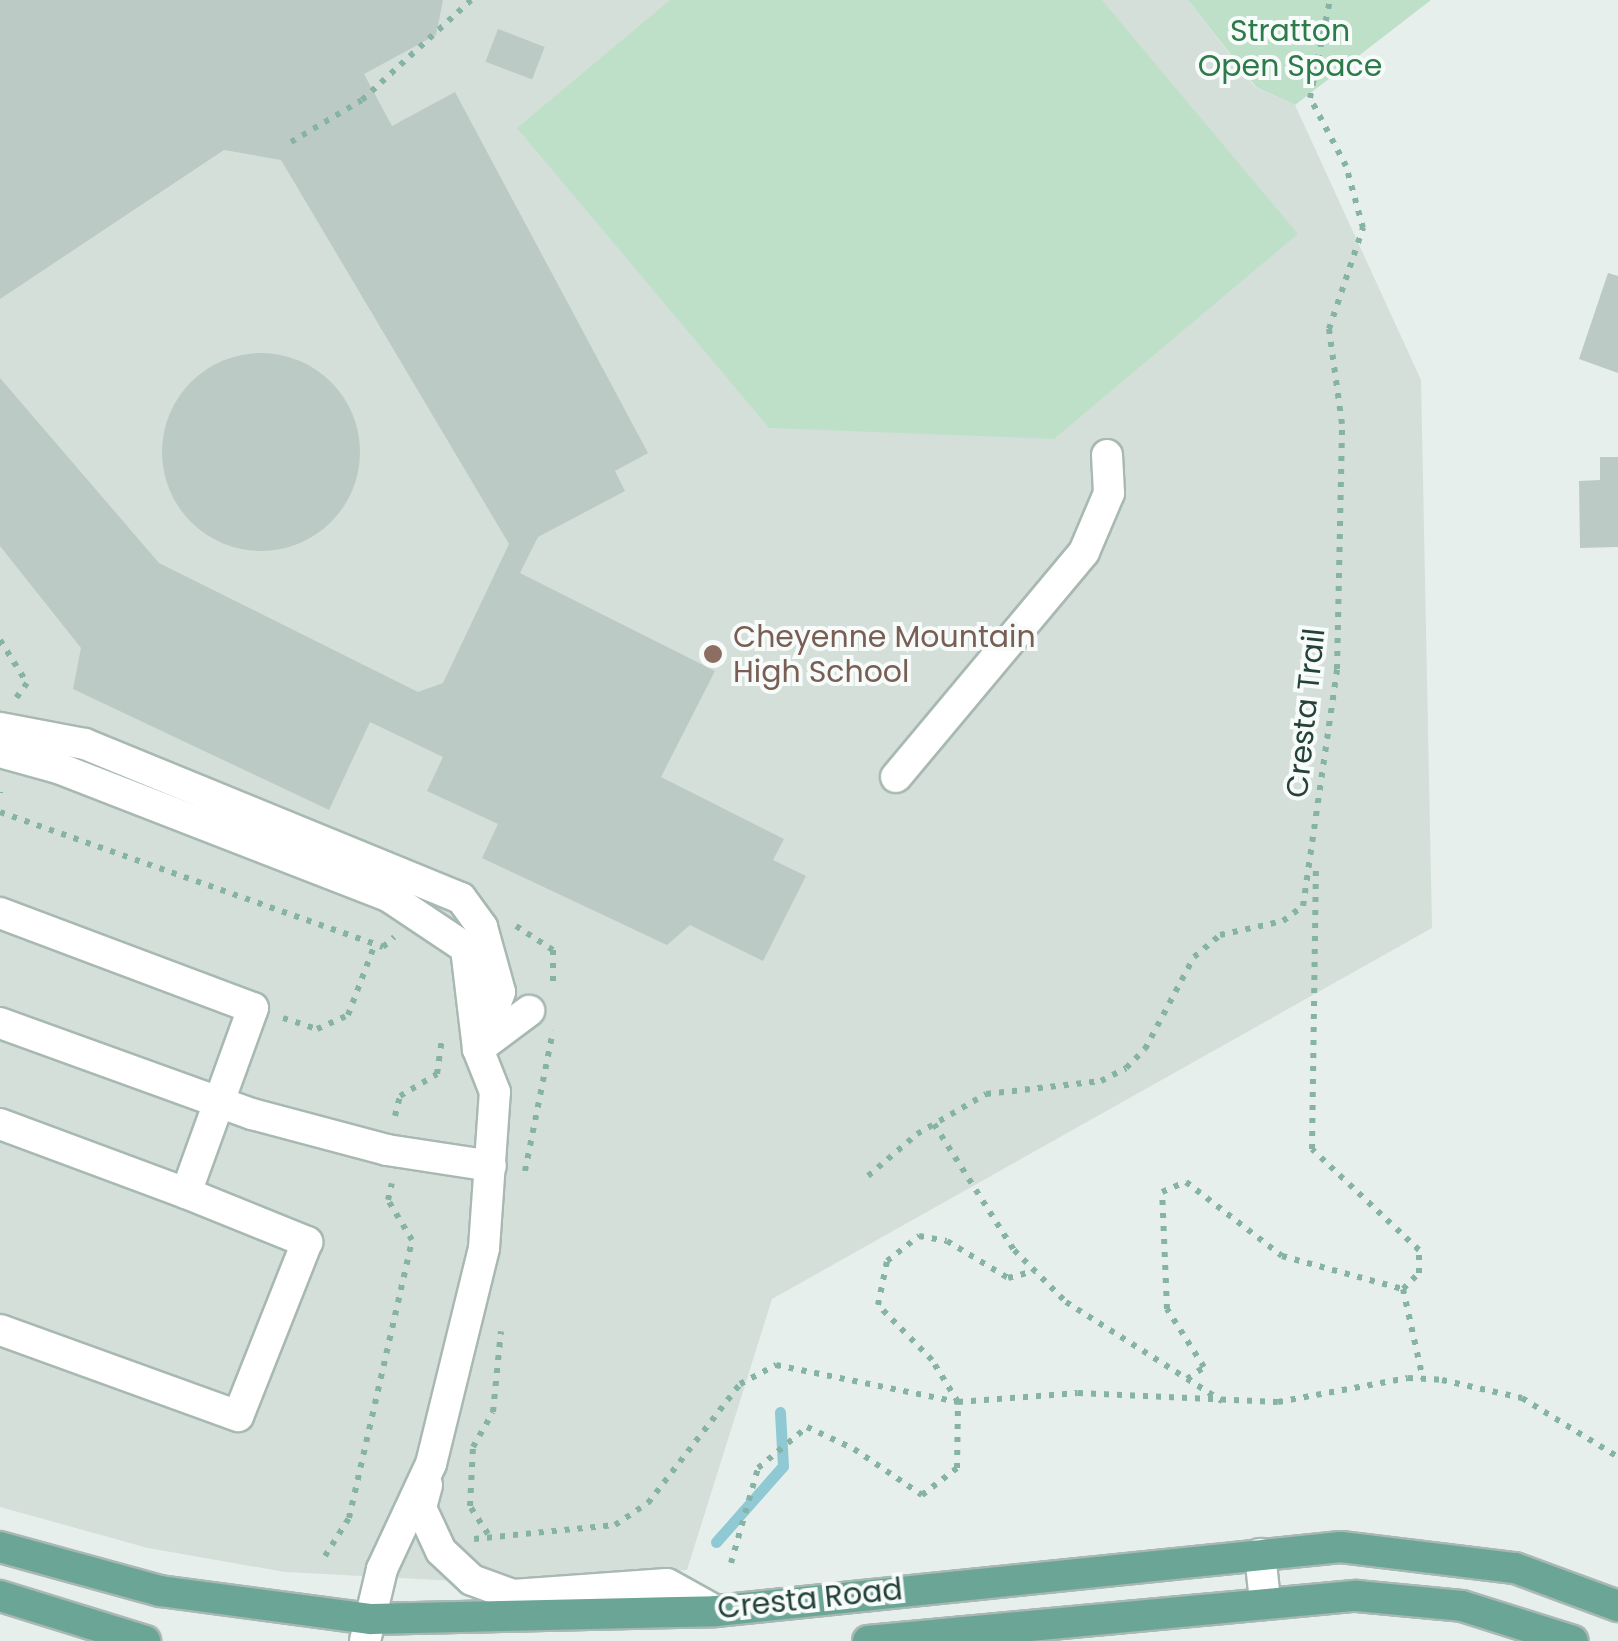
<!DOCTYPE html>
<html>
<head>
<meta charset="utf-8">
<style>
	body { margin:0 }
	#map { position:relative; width:1618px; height:1641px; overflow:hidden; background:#e6efeb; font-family:Poppins,sans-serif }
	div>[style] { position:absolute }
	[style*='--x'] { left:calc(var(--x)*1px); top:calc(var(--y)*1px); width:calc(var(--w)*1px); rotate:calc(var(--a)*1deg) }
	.built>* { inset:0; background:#d4dfda }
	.green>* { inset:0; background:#bfe0c8 }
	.stream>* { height:11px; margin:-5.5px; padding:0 5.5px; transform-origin:5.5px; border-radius:5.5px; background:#8ec9d4 }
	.building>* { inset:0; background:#bbcac4; transform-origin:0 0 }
	.round { border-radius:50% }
	.path>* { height:6px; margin-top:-3px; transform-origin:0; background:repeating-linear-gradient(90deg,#86b3a5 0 5px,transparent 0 13px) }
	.roads { filter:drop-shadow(2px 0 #a8b8b2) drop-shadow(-2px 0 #a8b8b2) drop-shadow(0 2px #a8b8b2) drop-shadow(0 -2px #a8b8b2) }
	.minor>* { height:30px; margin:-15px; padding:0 15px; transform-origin:15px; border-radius:15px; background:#fff }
	.major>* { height:30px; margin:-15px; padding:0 15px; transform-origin:15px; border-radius:15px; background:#6aa596 }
	.dots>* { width:28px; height:28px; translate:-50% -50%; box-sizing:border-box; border:5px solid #f7fbf9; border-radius:50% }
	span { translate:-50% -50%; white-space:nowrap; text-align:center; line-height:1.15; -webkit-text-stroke:8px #f7fbf9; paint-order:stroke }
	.park-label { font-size:30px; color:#2d7a4b }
	.education-label { font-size:30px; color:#785e54 }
	.left { translate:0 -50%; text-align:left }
	.street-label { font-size:30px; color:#24423a }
</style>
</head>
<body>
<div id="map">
	<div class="built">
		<div style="clip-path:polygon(0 0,1188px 0,1255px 87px,1295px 105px,1421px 380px,1432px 928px,772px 1299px,687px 1570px,514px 1584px,285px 1572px,148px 1548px,0 1507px)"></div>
	</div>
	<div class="green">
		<div style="clip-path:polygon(670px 0,1102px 0,1298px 234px,1054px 439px,769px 428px,517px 128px)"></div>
		<div style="clip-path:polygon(1188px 0,1431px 0,1295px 105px,1256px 87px)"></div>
	</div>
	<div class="stream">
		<div style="--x:716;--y:1542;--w:101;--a:-48.6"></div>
		<div style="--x:783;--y:1466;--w:54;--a:-93.2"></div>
	</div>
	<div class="building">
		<div style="clip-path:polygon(0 0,443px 0,436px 35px,364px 74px,392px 126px,455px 92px,648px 453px,615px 471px,625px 491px,538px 537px,520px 573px,715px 671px,661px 777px,784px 839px,773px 860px,806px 876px,763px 961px,690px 925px,667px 945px,482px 858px,498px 824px,427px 791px,443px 757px,370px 722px,329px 810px,73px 689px,81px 648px,0 546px,0 378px,159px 563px,418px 692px,443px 683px,509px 544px,281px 160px,224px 150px,0 299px)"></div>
		<div style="left:498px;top:29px;width:50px;height:35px;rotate:21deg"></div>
		<div style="clip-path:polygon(1608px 273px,1618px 276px,1618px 373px,1579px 359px)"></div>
		<div class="round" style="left:162px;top:353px;width:198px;height:198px"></div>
		<div style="clip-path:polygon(1600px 457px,1618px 457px,1618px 547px,1580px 548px,1579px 481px,1600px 480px)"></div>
	</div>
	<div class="path">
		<div style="--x:291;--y:142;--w:82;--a:-30.6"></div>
		<div style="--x:362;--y:100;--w:148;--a:-42.5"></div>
		<div style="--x:0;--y:640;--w:51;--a:57.9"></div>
		<div style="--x:27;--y:683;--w:19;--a:126"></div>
		<div style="--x:0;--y:792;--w:1;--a:90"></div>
		<div style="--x:0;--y:812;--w:406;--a:19.4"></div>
		<div style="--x:383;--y:947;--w:15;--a:-42"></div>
		<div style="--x:516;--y:926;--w:44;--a:33"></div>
		<div style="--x:553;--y:950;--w:39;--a:90"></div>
		<div style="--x:283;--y:1018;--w:36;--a:18"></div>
		<div style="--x:317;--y:1029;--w:34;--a:-24"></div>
		<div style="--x:348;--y:1015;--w:76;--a:-69.2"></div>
		<div style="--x:395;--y:1116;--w:21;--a:-76"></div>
		<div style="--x:400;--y:1096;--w:43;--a:-30.7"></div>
		<div style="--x:437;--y:1074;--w:35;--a:-82"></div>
		<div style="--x:934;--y:1124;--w:149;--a:57.6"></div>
		<div style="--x:1014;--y:1250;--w:74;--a:45"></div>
		<div style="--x:1066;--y:1302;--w:185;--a:32.4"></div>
		<div style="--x:525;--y:1171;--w:143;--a:-78.7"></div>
		<div style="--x:868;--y:1176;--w:65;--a:-40.6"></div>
		<div style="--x:917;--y:1134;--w:80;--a:-30.1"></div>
		<div style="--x:986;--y:1094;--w:116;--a:-6.4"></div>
		<div style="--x:1101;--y:1081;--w:28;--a:-27"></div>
		<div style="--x:1126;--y:1068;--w:27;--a:-45"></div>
		<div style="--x:1145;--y:1049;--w:104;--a:-62"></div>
		<div style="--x:1194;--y:957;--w:34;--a:-40"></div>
		<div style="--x:1220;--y:935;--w:65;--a:-12.5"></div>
		<div style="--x:1283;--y:921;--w:25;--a:-37"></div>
		<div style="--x:1303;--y:906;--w:239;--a:-81.8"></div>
		<div style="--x:1337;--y:669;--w:245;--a:-88.8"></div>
		<div style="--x:1342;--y:424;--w:96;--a:-97.8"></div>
		<div style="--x:1329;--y:329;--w:107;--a:-71.4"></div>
		<div style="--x:1363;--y:228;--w:64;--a:-105.3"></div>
		<div style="--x:1346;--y:166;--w:77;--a:-117.9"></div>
		<div style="--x:1310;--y:98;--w:100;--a:-78.5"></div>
		<div style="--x:1403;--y:1289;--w:92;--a:77.5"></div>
		<div style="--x:1187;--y:1379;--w:21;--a:-35"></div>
		<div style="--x:1204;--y:1367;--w:69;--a:-122.5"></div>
		<div style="--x:1167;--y:1309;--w:117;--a:-92.4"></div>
		<div style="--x:1162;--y:1192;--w:26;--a:-23"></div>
		<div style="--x:1186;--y:1182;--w:121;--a:37.6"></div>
		<div style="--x:1282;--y:1256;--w:125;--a:15.3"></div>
		<div style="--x:1403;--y:1289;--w:23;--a:-45"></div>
		<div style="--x:1419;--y:1273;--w:23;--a:-90"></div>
		<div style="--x:1419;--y:1250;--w:147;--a:-136.7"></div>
		<div style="--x:1312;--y:1149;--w:285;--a:-89.2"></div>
		<div style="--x:488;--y:1534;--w:33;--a:-123"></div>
		<div style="--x:470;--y:1506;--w:59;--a:-87.1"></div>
		<div style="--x:473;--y:1447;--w:40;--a:-60.3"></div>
		<div style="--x:493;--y:1412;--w:81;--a:-84.4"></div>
		<div style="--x:474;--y:1539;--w:142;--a:-5.7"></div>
		<div style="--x:615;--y:1525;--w:40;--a:-34"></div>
		<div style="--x:648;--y:1503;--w:150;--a:-52.3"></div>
		<div style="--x:740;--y:1384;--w:41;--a:-27.8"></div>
		<div style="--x:776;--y:1365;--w:186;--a:11.5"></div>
		<div style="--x:958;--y:1402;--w:120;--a:-4.3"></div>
		<div style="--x:1078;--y:1393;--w:200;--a:2.6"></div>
		<div style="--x:1278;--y:1402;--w:132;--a:-10.5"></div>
		<div style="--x:1408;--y:1378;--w:34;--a:3"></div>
		<div style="--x:1442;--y:1380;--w:82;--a:12.7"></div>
		<div style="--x:1522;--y:1398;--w:113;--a:31.6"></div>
		<div style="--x:325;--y:1556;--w:45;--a:-57.7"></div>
		<div style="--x:349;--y:1518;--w:285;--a:-77.2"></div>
		<div style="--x:412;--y:1240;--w:47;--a:-121"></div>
		<div style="--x:388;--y:1200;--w:17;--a:-77"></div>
		<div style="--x:731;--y:1563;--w:99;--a:-74.1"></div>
		<div style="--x:758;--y:1468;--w:64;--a:-39.9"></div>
		<div style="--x:807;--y:1427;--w:52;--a:25.1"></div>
		<div style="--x:854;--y:1449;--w:82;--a:34.1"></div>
		<div style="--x:922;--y:1495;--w:44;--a:-37.6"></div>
		<div style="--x:957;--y:1468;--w:66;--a:-89.1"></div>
		<div style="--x:958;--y:1402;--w:49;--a:-121.8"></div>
		<div style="--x:932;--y:1360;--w:77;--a:-134.5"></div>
		<div style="--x:878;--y:1305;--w:45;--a:-78.4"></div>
		<div style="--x:887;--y:1261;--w:41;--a:-38"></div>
		<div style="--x:919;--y:1236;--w:28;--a:10"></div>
		<div style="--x:947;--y:1241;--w:71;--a:31.2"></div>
		<div style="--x:1008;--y:1278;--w:28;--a:-15"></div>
	</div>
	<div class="roads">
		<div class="minor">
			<div style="--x:0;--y:728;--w:86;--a:10.7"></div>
			<div style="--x:85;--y:744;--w:406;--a:22.3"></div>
			<div style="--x:461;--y:898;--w:36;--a:54"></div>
			<div style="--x:482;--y:927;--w:67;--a:74.5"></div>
			<div style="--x:500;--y:992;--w:61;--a:111.1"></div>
			<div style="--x:478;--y:1049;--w:102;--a:-96.8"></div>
			<div style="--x:466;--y:948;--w:94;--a:-146.3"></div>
			<div style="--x:388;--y:896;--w:354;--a:-158.8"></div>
			<div style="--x:58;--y:768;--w:60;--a:-164.6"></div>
			<div style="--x:896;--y:777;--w:293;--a:-50.1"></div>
			<div style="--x:1084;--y:552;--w:64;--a:-67"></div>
			<div style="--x:1109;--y:493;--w:38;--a:-93"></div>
			<div style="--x:0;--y:913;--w:270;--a:20.6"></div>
			<div style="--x:253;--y:1008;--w:197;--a:109.9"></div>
			<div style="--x:186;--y:1193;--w:131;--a:22"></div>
			<div style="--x:307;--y:1242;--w:187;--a:111.6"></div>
			<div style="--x:238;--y:1416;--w:253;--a:-160.1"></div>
			<div style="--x:0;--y:1023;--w:268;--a:19.9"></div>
			<div style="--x:252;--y:1114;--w:140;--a:14.9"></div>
			<div style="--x:387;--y:1150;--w:105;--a:8.7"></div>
			<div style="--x:0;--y:1124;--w:198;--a:20.4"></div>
			<div style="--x:427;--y:1485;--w:24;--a:105"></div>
			<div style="--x:421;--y:1508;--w:47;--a:65.1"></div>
			<div style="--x:441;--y:1551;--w:42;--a:43.1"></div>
			<div style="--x:472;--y:1580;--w:44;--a:20.1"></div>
			<div style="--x:513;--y:1595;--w:154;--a:-4.1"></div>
			<div style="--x:667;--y:1584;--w:56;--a:28.9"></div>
			<div style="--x:1260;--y:1554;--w:47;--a:83.9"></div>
			<div style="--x:365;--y:1641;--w:74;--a:-76.7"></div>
			<div style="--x:382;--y:1569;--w:116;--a:-65"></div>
			<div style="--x:431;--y:1464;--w:222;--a:-76.2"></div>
			<div style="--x:484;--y:1248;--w:156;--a:-86"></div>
			<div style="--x:495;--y:1092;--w:46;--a:-111.6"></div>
			<div style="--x:478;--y:1049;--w:64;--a:-36.7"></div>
		</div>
		<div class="major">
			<div style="--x:0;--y:1547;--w:166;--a:15.4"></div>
			<div style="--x:160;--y:1591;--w:213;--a:7.6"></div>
			<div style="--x:371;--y:1619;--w:345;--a:-1.3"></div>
			<div style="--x:716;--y:1611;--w:628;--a:-5.85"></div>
			<div style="--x:1341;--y:1547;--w:175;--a:6.9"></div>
			<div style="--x:1515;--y:1568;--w:110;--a:20.3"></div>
			<div style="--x:0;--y:1596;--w:152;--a:17.2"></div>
			<div style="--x:868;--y:1641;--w:491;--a:-5.3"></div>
			<div style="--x:1357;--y:1596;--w:105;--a:5.4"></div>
			<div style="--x:1462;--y:1606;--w:116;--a:17.5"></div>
		</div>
	</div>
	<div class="dots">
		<div style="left:713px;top:654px;background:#8d6e63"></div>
	</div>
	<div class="park-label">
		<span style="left:1290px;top:48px">Stratton<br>Open Space</span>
	</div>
	<div class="education-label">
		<span class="left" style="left:733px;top:654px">Cheyenne Mountain<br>High School</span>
	</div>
	<div class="street-label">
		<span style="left:1306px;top:713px;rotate:-84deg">Cresta Trail</span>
		<span style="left:810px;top:1599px;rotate:-6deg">Cresta Road</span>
	</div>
</div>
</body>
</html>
